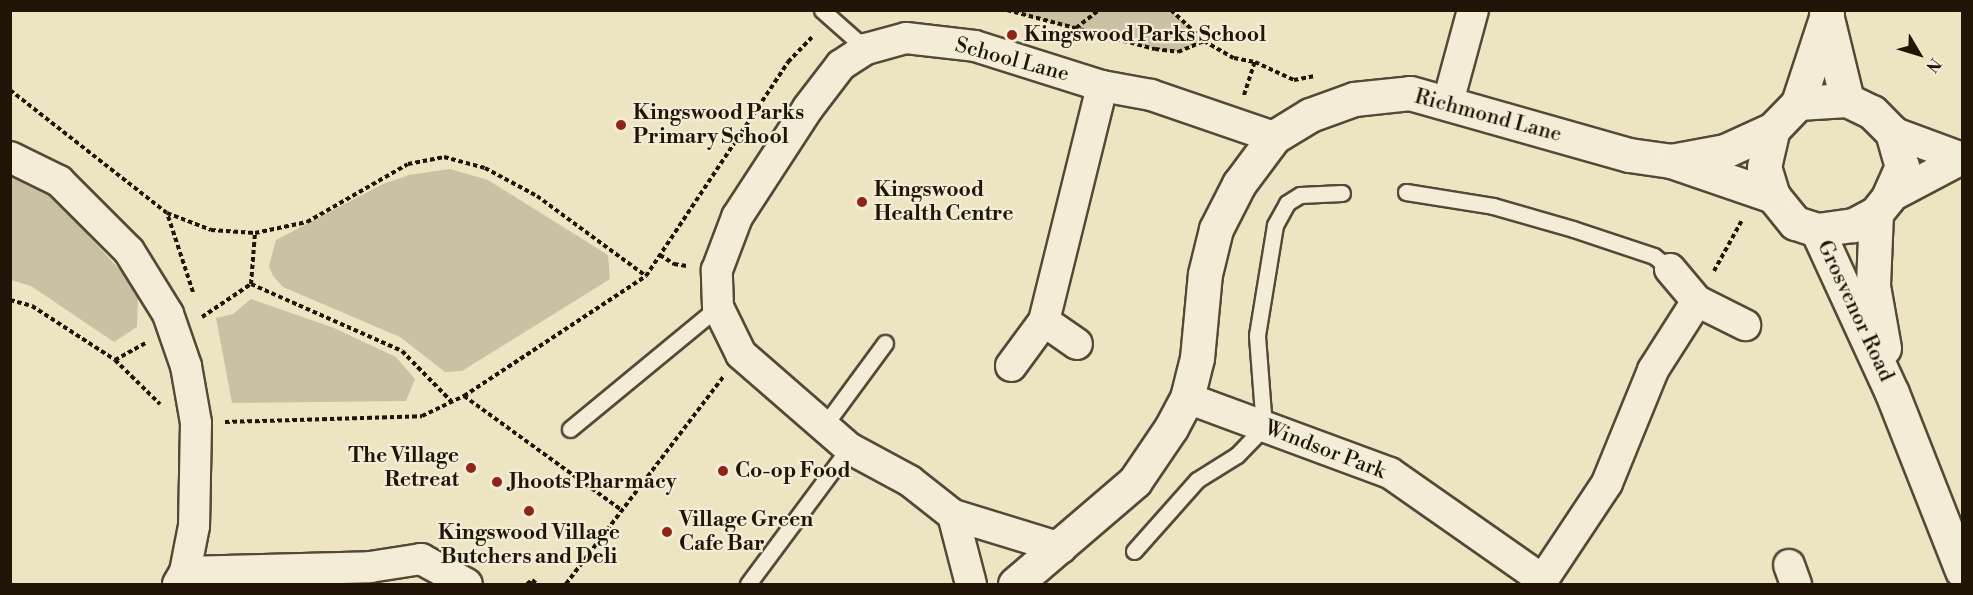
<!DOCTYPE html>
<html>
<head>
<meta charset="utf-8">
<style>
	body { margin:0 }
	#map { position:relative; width:1973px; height:595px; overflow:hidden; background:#ede4c2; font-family:"Libre Bodoni",serif }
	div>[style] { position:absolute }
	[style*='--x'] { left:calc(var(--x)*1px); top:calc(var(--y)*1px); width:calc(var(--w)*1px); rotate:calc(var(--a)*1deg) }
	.green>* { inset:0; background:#cac1a2 }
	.path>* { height:4px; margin-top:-2px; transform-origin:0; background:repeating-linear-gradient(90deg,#211507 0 4.5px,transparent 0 7.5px) }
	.roads { filter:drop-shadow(2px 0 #544936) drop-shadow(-2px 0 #544936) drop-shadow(0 2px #544936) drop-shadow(0 -2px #544936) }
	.service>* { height:15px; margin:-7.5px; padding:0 7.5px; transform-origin:7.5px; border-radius:7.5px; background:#f3edd7 }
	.minor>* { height:30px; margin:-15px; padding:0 15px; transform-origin:15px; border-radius:15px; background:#f3edd7 }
	.tertiary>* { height:33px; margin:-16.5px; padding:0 16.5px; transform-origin:16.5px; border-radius:16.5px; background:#f3edd7 }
	.dots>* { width:16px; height:16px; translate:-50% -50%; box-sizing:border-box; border:3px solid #f3edd7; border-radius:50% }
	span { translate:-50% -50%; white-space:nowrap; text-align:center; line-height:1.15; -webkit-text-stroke:4.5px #f3edd7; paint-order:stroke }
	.poi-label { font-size:21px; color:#211507; font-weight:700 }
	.left { translate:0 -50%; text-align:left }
	.right { translate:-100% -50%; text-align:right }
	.street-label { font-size:21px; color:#211507 }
	.frame { position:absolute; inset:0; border:12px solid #211507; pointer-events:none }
	.north { position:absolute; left:1889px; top:24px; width:60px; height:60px; -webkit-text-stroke:4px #f3edd7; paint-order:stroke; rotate:128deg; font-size:16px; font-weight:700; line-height:24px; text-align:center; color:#211507 }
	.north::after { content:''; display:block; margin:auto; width:21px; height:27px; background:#211507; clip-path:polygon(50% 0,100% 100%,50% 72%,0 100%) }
</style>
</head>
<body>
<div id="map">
	<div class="green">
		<div style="clip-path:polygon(1007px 11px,1171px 11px,1204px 41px,1178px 52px,1155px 49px)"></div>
		<div style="clip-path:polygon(450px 169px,488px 180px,608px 255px,610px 279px,462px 371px,445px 372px,400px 337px,283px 287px,273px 276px,269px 266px,276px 240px,383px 184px,409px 175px)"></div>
		<div style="clip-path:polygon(10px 174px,55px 199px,121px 271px,138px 295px,137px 327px,114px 342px,31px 286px,11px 280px)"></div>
		<div style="clip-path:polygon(251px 299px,334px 328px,396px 357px,415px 379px,406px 401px,232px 403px,216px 318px,233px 314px)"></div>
	</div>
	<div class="path">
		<div style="--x:1007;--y:10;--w:153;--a:14.8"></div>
		<div style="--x:1155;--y:49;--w:23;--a:7"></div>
		<div style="--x:1178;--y:52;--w:28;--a:-23"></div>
		<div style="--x:1171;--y:10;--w:45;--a:43.2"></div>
		<div style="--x:1204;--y:41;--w:34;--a:30"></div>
		<div style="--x:1234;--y:58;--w:21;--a:11"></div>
		<div style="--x:1255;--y:62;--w:43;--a:24.8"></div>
		<div style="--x:1294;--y:80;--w:20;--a:-11"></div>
		<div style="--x:1076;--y:28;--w:29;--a:-38"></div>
		<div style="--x:10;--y:90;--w:199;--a:38.1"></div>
		<div style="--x:1244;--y:95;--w:35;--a:-72"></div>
		<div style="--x:660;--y:255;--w:17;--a:33"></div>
		<div style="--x:674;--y:264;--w:13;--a:9"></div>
		<div style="--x:1714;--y:271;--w:58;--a:-61.2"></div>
		<div style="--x:251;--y:284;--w:51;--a:-85.5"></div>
		<div style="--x:255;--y:233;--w:53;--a:-11.9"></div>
		<div style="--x:307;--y:222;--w:116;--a:-29.9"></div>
		<div style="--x:408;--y:164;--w:37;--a:-11"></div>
		<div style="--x:444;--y:157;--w:42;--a:15"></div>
		<div style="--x:485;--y:168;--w:59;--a:28.3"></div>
		<div style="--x:537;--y:196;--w:135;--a:36.3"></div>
		<div style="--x:646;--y:276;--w:257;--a:-56.4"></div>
		<div style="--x:788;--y:62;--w:37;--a:-46"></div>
		<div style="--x:251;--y:284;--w:165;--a:23.9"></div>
		<div style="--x:402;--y:351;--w:70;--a:45.6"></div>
		<div style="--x:193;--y:292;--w:83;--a:-108.2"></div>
		<div style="--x:167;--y:213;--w:47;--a:21.1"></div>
		<div style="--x:211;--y:230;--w:44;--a:3.9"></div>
		<div style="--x:10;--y:300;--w:23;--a:15"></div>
		<div style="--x:32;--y:306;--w:99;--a:33"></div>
		<div style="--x:115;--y:360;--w:37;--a:-29"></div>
		<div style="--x:202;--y:317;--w:59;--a:-34"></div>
		<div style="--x:115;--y:360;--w:63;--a:44.4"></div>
		<div style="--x:464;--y:396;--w:193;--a:35.9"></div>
		<div style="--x:225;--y:422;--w:197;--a:-1.7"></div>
		<div style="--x:422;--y:416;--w:47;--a:-25.5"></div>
		<div style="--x:464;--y:396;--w:218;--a:-33.4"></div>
		<div style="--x:527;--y:584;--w:6;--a:-39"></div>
		<div style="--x:532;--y:580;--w:6;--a:39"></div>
		<div style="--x:566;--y:584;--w:260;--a:-52.8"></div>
	</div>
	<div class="roads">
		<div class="service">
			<div style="--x:822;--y:10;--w:59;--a:41.6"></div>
			<div style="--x:1406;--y:192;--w:88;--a:9.1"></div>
			<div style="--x:1493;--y:206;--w:83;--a:16"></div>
			<div style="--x:1573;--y:229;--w:85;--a:18.4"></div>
			<div style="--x:1654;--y:256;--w:21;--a:39"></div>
			<div style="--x:824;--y:426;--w:103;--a:-53.7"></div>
			<div style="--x:570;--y:429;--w:192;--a:-39.5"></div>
			<div style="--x:1134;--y:551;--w:95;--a:-48.4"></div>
			<div style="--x:1197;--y:480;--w:47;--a:-32"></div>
			<div style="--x:1237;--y:455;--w:39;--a:-46"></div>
			<div style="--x:1264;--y:427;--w:92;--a:-94.4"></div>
			<div style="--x:1257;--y:335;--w:111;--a:-80.7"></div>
			<div style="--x:1275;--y:225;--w:25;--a:-61"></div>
			<div style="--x:1287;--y:203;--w:15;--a:-32"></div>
			<div style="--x:1300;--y:195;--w:42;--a:-2.7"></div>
			<div style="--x:748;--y:584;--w:169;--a:-53.4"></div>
		</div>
		<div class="minor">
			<div style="--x:1448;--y:102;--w:95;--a:-74.8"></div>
			<div style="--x:1892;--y:132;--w:75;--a:20.4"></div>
			<div style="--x:10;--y:157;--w:55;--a:26.1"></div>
			<div style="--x:59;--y:181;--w:99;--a:45"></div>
			<div style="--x:129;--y:251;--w:74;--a:58.2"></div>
			<div style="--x:168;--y:314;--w:55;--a:70.9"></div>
			<div style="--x:186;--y:366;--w:58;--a:80"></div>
			<div style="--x:196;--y:423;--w:103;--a:91.1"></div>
			<div style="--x:194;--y:526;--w:47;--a:101.1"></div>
			<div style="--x:185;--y:572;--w:14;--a:120"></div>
			<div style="--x:1888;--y:198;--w:84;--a:-27.8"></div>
			<div style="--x:1670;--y:269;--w:42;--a:49.8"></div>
			<div style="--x:1697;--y:301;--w:54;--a:26.6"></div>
			<div style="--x:1044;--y:321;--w:40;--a:34.9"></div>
			<div style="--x:1011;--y:366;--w:56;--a:-53.7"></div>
			<div style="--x:1044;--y:321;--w:242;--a:-76.1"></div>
			<div style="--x:1187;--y:398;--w:216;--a:20.3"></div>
			<div style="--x:1390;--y:473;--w:187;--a:35"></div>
			<div style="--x:953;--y:515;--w:71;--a:75.4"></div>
			<div style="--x:1061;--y:548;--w:113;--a:-163"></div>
			<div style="--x:953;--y:515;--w:55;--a:-141.7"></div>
			<div style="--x:910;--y:481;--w:69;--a:-151.6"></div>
			<div style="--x:849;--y:448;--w:143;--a:-139"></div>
			<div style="--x:741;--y:354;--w:52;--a:-116.1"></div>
			<div style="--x:718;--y:307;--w:37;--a:-92"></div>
			<div style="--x:717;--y:270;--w:57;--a:-69.3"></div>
			<div style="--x:737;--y:217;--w:130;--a:-56.9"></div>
			<div style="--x:808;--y:108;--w:54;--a:-52.5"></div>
			<div style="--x:841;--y:65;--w:30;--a:-33"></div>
			<div style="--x:866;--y:49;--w:41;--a:-15.4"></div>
			<div style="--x:906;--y:38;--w:69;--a:6.6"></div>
			<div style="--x:975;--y:46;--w:133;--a:17.5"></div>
			<div style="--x:1102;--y:86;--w:50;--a:10.4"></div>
			<div style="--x:1151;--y:95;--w:130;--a:18.9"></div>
			<div style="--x:1789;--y:565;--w:20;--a:70"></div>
			<div style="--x:185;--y:572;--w:185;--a:-1.5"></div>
			<div style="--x:370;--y:567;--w:52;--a:-8.9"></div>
			<div style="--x:421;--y:559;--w:52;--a:28.5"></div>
			<div style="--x:1540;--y:584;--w:121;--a:-56.4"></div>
			<div style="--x:1607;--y:483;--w:122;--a:-67.8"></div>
			<div style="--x:1653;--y:370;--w:82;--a:-57.5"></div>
		</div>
		<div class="tertiary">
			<div style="--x:1826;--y:14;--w:89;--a:76.3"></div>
			<div style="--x:1847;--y:100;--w:28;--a:26"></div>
			<div style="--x:1872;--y:112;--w:28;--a:45"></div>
			<div style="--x:1892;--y:132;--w:35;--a:74"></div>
			<div style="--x:1902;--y:166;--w:35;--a:114"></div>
			<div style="--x:1888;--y:198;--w:19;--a:129"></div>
			<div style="--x:1876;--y:213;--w:26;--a:152"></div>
			<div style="--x:1853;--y:225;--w:36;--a:172"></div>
			<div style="--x:1817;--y:230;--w:23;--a:-162"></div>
			<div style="--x:1795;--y:223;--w:35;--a:-129"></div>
			<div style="--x:1773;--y:196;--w:30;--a:-107"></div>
			<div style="--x:1764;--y:167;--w:39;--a:-77"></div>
			<div style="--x:1773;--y:129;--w:36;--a:-46"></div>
			<div style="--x:1798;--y:103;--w:49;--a:-3.5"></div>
			<div style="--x:1798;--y:103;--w:93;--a:-71.8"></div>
			<div style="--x:1671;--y:161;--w:55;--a:-10.5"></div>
			<div style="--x:1725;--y:151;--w:53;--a:-24.6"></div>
			<div style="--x:1876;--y:213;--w:73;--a:92.4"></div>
			<div style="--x:1873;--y:286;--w:63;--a:79.9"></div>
			<div style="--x:1817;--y:230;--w:179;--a:65.3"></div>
			<div style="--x:1892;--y:393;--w:191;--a:68.5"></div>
			<div style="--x:1015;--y:584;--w:158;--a:-40.6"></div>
			<div style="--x:1135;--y:481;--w:64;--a:-55.8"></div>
			<div style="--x:1171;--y:428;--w:34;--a:-62"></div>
			<div style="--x:1187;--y:398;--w:41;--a:-76"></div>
			<div style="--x:1197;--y:358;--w:84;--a:-84.6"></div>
			<div style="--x:1205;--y:274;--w:46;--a:-76.3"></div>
			<div style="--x:1216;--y:229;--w:51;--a:-62.9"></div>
			<div style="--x:1239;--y:184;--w:59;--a:-53.3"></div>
			<div style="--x:1274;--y:137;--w:42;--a:-31.4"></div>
			<div style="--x:1310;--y:115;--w:47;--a:-20"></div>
			<div style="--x:1354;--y:99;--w:56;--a:-6.1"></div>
			<div style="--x:1410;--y:93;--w:228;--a:15.8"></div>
			<div style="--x:1629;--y:155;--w:42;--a:8.1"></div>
			<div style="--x:1671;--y:161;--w:108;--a:18.9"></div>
		</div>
	</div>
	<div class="dots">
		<div style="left:1012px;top:35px;background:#8f2418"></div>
		<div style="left:621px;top:125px;background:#8f2418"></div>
		<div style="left:862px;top:202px;background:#8f2418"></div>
		<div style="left:471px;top:468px;background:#8f2418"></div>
		<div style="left:723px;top:471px;background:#8f2418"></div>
		<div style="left:497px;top:482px;background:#8f2418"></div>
		<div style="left:529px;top:511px;background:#8f2418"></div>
		<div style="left:667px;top:532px;background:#8f2418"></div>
	</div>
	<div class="poi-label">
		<span class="left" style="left:1024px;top:35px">Kingswood Parks School</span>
		<span class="left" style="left:633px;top:125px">Kingswood Parks<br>Primary School</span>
		<span class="left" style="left:874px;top:202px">Kingswood<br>Health Centre</span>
		<span class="right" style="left:459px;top:468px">The Village<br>Retreat</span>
		<span class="left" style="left:735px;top:471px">Co-op Food</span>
		<span class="left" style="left:509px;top:482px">Jhoots Pharmacy</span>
		<span class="left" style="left:679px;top:532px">Village Green<br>Cafe Bar</span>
		<span style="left:529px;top:545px">Kingswood Village<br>Butchers and Deli</span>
	</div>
	<div class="street-label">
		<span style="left:1012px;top:60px;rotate:15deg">School Lane</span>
		<span style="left:1488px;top:116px;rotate:15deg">Richmond Lane</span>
		<span style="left:1855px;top:311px;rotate:65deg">Grosvenor Road</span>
		<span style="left:1325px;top:450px;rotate:21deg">Windsor Park</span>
	</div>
	<div class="frame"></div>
	<div class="north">N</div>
</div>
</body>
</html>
